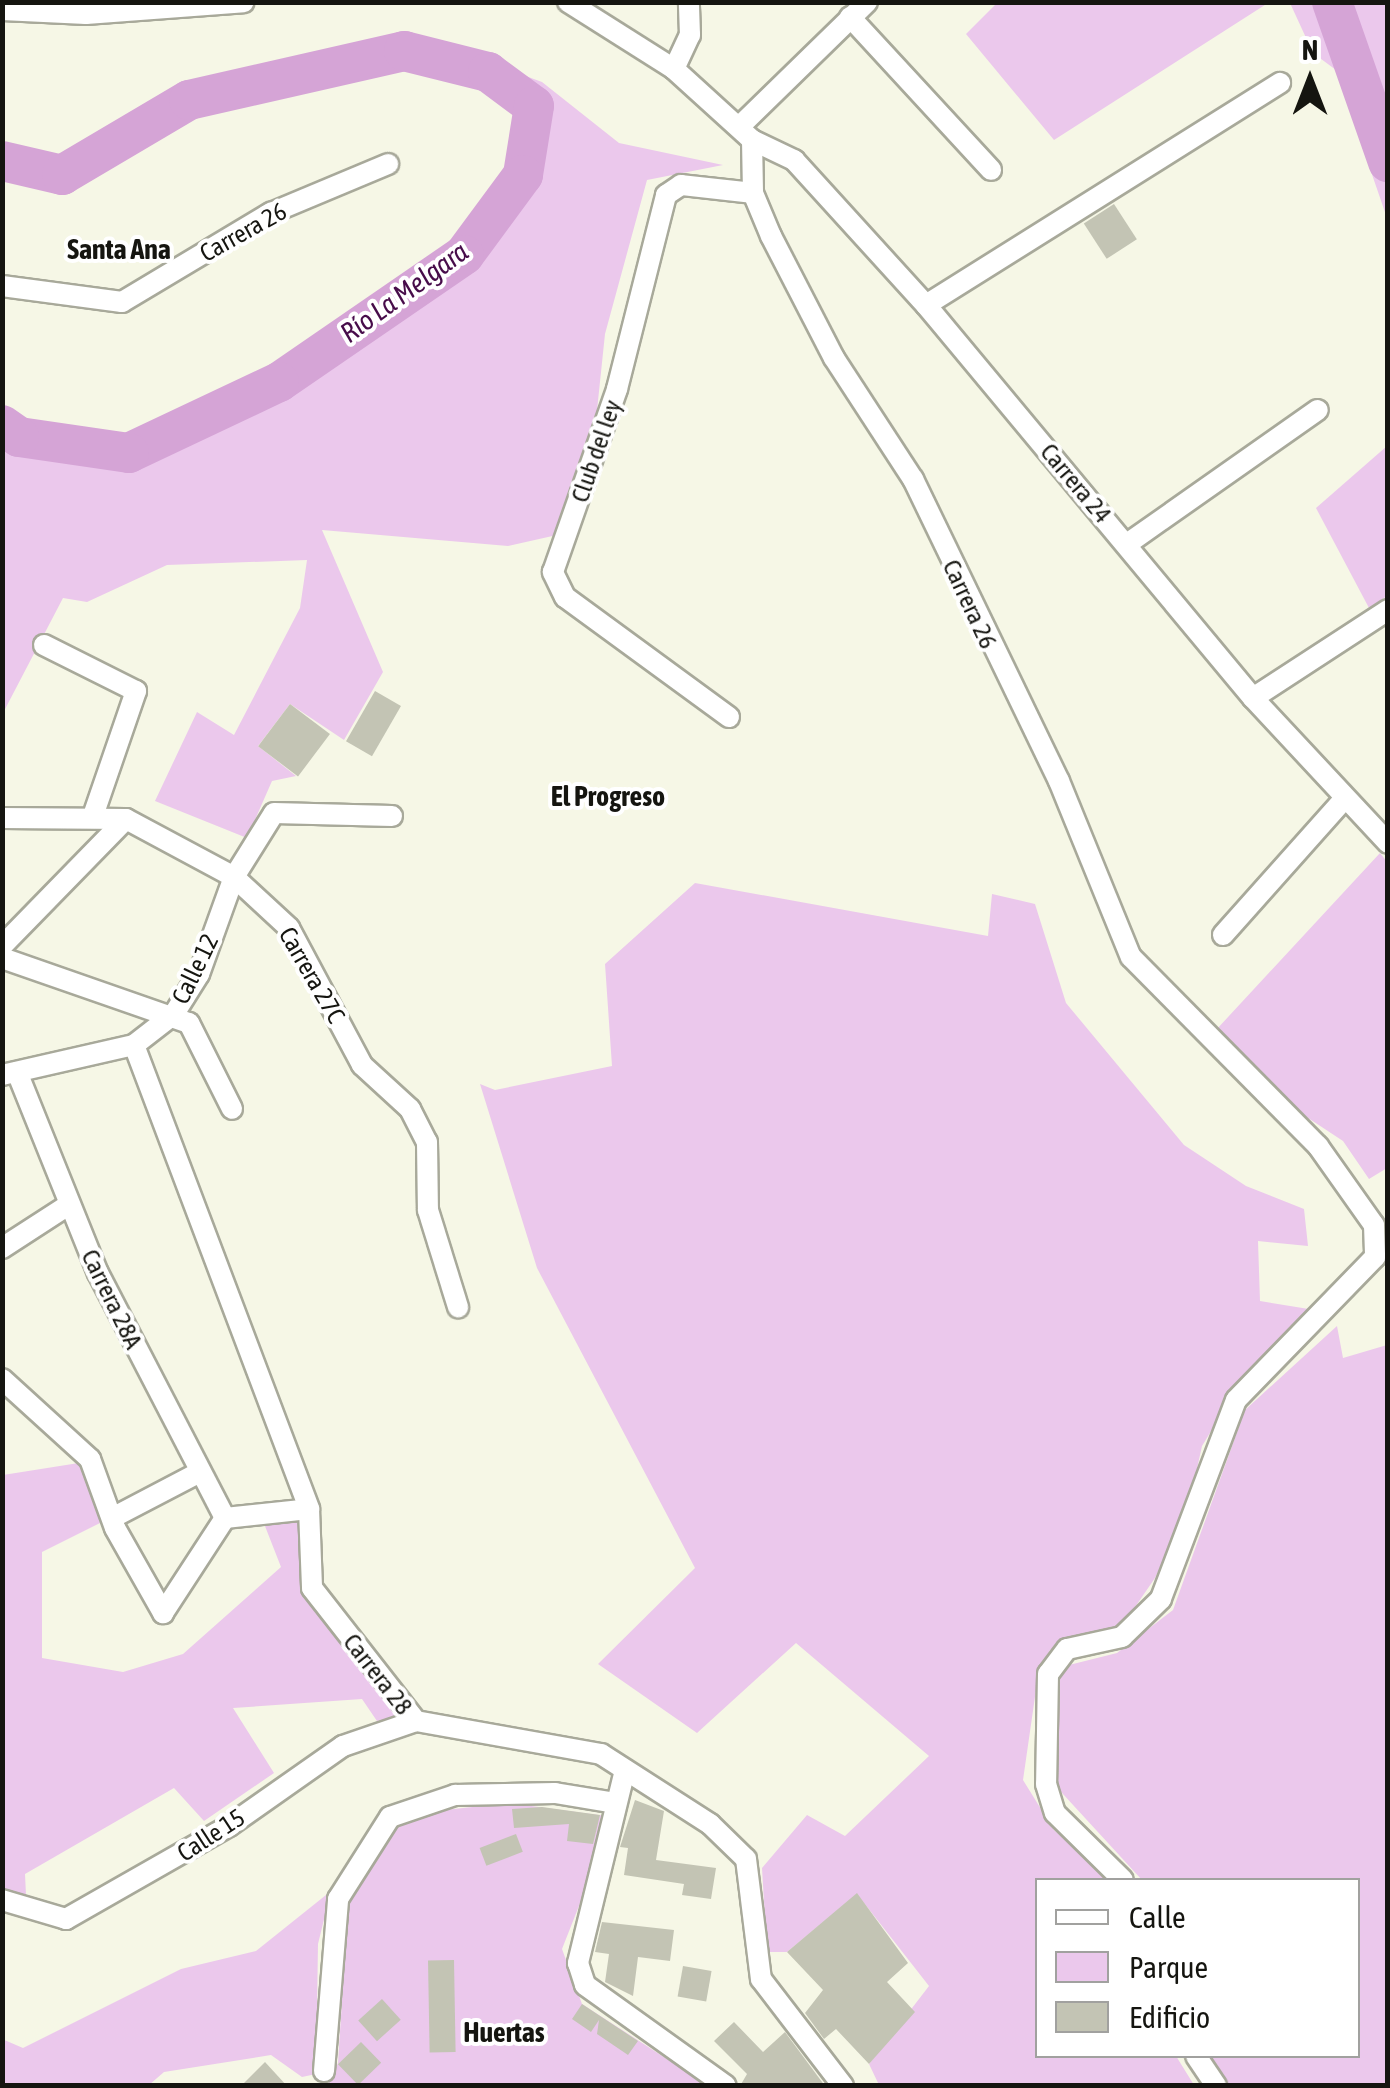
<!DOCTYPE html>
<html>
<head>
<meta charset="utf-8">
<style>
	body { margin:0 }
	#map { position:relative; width:1390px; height:2088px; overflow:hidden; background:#f6f7e6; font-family:"Asap Condensed",sans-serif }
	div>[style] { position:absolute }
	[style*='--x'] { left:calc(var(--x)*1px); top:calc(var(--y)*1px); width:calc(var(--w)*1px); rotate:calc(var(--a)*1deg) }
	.green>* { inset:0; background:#ebc8ec }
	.river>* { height:40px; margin:-20px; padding:0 20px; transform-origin:20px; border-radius:20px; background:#d5a4d6 }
	.building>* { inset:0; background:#c3c4b4; transform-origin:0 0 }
	.roads { filter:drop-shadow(2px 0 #a8a99a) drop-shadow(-2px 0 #a8a99a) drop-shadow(0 2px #a8a99a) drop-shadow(0 -2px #a8a99a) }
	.minor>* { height:20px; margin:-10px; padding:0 10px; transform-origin:10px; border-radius:10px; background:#fff }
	span { translate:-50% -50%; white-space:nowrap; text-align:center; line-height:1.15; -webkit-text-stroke:8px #fff; paint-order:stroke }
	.street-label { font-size:25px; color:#151510 }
	.neighbourhood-label { font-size:28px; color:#151510; font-weight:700 }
	.water-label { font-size:28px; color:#470c4a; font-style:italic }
	.frame { position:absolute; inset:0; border:5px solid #151510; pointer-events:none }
	.legend { position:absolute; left:1035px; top:1878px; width:325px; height:180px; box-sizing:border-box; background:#fff; border:2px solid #a1a19f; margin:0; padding:12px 18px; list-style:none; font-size:30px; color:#151510 }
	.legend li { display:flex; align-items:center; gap:20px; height:50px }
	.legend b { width:50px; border:2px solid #a1a19f }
	.north { position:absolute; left:1260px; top:30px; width:100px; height:100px; -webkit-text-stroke:8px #fff; paint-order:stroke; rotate:0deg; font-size:28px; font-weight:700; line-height:40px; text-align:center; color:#151510 }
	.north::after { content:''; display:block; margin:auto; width:35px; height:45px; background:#151510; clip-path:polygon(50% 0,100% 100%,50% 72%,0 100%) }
</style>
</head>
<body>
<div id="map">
	<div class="green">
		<div style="clip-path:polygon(997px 3px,997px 2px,1268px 3px,1054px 140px,966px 34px)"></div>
		<div style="clip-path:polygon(1290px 3px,1387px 3px,1387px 218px,1336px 70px,1313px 53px)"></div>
		<div style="clip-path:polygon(493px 64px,542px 82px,619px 143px,723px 165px,647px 180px,605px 334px,594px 439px,557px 535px,508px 546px,322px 530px,383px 672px,344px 740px,290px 704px,258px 746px,296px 776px,272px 781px,247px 838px,155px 801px,197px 712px,234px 735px,300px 608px,307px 560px,167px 565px,87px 602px,63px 598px,3px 713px,3px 438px,20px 452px,127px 465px,290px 388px,472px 264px,532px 176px,543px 108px)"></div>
		<div style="clip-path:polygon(1387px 446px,1387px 596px,1369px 608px,1316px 508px)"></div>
		<div style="clip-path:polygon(1380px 853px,1388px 863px,1387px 1168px,1369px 1179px,1343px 1141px,1299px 1112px,1216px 1030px)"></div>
		<div style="clip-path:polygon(695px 883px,988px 936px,992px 894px,1035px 904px,1066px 1003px,1184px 1145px,1246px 1186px,1304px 1209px,1308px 1246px,1258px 1241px,1260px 1301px,1321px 1311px,1238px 1387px,1202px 1446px,1189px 1505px,1155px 1578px,1124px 1623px,1050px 1650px,1038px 1676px,1023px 1780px,1054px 1830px,1110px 1880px,1038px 1880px,1038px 2056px,1176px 2056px,1194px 2085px,879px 2085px,869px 2064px,929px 1986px,857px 1894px,787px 1952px,767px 1952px,762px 1868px,807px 1815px,845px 1836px,929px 1756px,796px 1643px,697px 1733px,598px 1664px,695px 1568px,537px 1268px,480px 1084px,495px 1090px,612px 1066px,605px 964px)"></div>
		<div style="clip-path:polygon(1337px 1326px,1343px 1358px,1387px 1345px,1387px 2085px,1226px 2085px,1211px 2056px,1358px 2056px,1358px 1880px,1142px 1880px,1051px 1781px,1049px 1705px,1061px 1667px,1117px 1653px,1173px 1610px,1245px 1410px)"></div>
		<div style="clip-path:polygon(85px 1462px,100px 1523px,42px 1552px,42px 1658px,123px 1672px,183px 1654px,281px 1567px,263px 1521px,306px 1522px,303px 1585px,402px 1716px,377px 1721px,362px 1699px,233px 1708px,274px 1773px,204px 1821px,174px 1788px,25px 1874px,26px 1895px,3px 1891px,3px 1475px)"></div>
		<div style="clip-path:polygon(509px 1803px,606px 1816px,603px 1845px,562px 1949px,582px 2004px,707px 2085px,327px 2086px,338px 2063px,348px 1906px,396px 1828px,417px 1813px)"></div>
		<div style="clip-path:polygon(331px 1891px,318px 1944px,316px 2074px,302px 2077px,271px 2055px,164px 2072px,149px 2085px,3px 2085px,2px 2039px,23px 2048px,181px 1969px,256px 1951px)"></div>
	</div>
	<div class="river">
		<div style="--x:1332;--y:2;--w:170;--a:70.7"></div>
		<div style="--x:2;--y:161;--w:62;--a:13.1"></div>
		<div style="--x:62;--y:175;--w:147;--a:-30.6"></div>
		<div style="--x:189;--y:100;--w:221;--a:-12.8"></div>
		<div style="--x:404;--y:51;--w:87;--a:14"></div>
		<div style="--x:488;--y:72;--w:57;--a:36.5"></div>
		<div style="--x:534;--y:106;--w:70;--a:99.1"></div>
		<div style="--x:523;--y:175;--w:99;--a:126.4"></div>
		<div style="--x:464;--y:255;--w:224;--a:145.5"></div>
		<div style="--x:279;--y:382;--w:166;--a:154.7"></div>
		<div style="--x:129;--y:453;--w:111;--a:-171.7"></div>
		<div style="--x:19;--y:437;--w:21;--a:-145"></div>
	</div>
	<div class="building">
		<div style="left:1114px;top:204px;width:42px;height:36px;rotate:57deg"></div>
		<div style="left:375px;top:691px;width:30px;height:58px;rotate:30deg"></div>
		<div style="left:290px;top:704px;width:50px;height:53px;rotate:37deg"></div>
		<div style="clip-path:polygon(635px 1800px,664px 1811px,656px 1860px,716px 1868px,711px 1899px,682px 1895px,684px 1884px,624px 1875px,628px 1848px,620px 1847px)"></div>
		<div style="clip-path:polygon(542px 1807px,600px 1815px,593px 1844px,567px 1841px,569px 1824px,514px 1828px,512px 1809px)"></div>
		<div style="left:516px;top:1834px;width:19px;height:39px;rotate:69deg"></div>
		<div style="clip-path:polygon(857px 1893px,908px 1963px,887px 1982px,915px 2012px,869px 2064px,836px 2029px,824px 2039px,805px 2013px,823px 1990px,787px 1952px)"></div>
		<div style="clip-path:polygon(602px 1922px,674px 1930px,670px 1961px,638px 1957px,633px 1996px,605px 1982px,609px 1954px,595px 1952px)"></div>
		<div style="left:454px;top:1960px;width:92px;height:26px;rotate:89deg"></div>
		<div style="left:683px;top:1966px;width:29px;height:31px;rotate:10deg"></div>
		<div style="left:382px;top:1999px;width:28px;height:32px;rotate:48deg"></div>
		<div style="clip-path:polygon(582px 2004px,638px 2041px,628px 2055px,597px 2034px,599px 2020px,591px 2032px,572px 2019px)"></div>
		<div style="clip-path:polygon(734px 2022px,763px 2052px,785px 2032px,825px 2086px,740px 2086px,747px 2074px,714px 2041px)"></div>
		<div style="left:361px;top:2042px;width:29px;height:32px;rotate:46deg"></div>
		<div style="clip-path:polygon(265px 2062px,287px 2086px,241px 2086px)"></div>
	</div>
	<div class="roads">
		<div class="minor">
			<div style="--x:568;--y:2;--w:125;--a:32.3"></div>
			<div style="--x:674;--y:69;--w:105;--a:42.3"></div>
			<div style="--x:752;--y:140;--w:53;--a:88.9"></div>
			<div style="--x:753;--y:193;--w:47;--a:67.3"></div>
			<div style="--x:771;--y:236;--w:137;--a:62.7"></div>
			<div style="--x:834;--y:358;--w:145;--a:56.9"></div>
			<div style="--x:913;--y:479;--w:335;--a:64.2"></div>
			<div style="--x:1059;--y:781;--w:190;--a:67.8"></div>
			<div style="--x:1131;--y:957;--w:266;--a:45.3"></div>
			<div style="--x:1318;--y:1146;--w:97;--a:54.7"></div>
			<div style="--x:1374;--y:1225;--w:32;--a:88"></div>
			<div style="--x:1375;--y:1257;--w:199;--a:134.2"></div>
			<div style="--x:1236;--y:1400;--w:213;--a:110.7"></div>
			<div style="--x:1161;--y:1599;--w:54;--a:135.7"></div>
			<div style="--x:1122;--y:1637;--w:56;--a:167.7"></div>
			<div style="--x:1067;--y:1649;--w:31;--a:127"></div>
			<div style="--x:1048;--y:1674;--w:110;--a:91"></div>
			<div style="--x:1046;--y:1784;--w:30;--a:73"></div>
			<div style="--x:1055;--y:1813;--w:95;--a:44.6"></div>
			<div style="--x:2;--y:10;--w:84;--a:2.7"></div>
			<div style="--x:86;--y:14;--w:158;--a:-4.3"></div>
			<div style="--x:850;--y:17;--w:208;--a:47.3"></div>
			<div style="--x:674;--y:69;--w:38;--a:-65"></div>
			<div style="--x:690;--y:35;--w:33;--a:-92"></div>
			<div style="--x:741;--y:125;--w:176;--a:-44.3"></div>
			<div style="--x:752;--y:140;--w:47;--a:25.5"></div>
			<div style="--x:794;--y:160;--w:196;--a:47.7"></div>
			<div style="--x:926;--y:305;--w:511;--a:50.24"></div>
			<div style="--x:1253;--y:698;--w:198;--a:47"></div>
			<div style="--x:2;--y:286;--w:121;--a:7.6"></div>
			<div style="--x:122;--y:302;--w:174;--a:-30.9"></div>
			<div style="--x:271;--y:213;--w:127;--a:-22.7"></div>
			<div style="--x:926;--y:305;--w:418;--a:-32.1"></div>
			<div style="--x:1127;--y:544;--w:233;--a:-35.1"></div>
			<div style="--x:44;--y:645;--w:103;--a:26.6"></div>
			<div style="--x:136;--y:691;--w:129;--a:109"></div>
			<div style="--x:1253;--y:698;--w:161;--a:-33.1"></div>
			<div style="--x:729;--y:717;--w:203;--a:-143.8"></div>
			<div style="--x:565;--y:597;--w:28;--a:-116"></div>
			<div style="--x:553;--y:572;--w:194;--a:-70.7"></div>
			<div style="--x:617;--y:389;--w:200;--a:-75.8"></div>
			<div style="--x:666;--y:195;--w:18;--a:-34"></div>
			<div style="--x:681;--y:185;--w:72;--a:6.3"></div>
			<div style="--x:2;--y:818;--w:124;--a:0.5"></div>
			<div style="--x:126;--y:819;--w:123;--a:28.2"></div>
			<div style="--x:234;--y:877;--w:75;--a:42.8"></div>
			<div style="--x:289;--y:928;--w:155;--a:61.9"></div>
			<div style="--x:362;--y:1065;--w:65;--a:42.5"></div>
			<div style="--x:410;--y:1109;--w:37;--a:63"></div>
			<div style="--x:427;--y:1142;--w:68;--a:89.2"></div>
			<div style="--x:428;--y:1210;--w:102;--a:72.8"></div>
			<div style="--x:1223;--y:935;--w:183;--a:-48.3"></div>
			<div style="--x:2;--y:946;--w:177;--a:-45.7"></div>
			<div style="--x:2;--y:958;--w:198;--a:19.2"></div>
			<div style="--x:189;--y:1023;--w:96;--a:63.4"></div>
			<div style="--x:134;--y:1045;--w:496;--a:69.3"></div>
			<div style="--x:309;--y:1509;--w:79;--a:87.8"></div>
			<div style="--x:312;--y:1588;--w:169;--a:52"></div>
			<div style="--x:416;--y:1721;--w:188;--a:10.1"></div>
			<div style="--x:601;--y:1754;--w:130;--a:32.7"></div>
			<div style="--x:710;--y:1824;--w:50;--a:44.2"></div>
			<div style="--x:746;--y:1859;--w:121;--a:82.9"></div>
			<div style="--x:761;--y:1979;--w:135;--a:52.5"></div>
			<div style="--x:17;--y:1072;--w:217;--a:68.1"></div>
			<div style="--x:98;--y:1273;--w:276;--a:62.6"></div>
			<div style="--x:2;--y:1075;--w:135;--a:-12.8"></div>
			<div style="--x:134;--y:1045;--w:51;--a:-37.8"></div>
			<div style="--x:174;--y:1014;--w:47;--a:-58"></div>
			<div style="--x:199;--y:974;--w:103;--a:-70.2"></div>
			<div style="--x:234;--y:877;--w:75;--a:-58"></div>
			<div style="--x:274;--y:813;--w:118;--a:1.5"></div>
			<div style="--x:2;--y:1248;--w:77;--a:-32.9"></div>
			<div style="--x:2;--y:1379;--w:119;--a:42.3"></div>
			<div style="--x:90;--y:1459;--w:73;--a:70.1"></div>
			<div style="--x:115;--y:1528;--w:98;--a:60.5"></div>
			<div style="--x:163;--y:1613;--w:113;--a:-56.9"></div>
			<div style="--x:225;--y:1518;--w:84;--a:-6.1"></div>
			<div style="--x:112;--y:1518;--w:99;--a:-27.6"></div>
			<div style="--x:625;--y:1770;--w:199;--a:103.7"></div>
			<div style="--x:578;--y:1963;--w:23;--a:72"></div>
			<div style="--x:585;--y:1985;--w:173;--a:35.6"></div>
			<div style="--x:2;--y:1900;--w:67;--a:16.5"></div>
			<div style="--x:66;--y:1919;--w:188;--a:-29.7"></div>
			<div style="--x:229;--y:1826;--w:139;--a:-35.1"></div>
			<div style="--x:343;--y:1746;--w:77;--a:-18.9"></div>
			<div style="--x:1196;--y:2056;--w:36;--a:56"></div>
			<div style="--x:324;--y:2071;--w:173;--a:-85.3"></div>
			<div style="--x:338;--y:1899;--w:97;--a:-57.6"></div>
			<div style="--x:390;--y:1817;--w:69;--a:-18.7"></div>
			<div style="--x:455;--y:1795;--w:100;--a:-1.1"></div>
			<div style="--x:555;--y:1793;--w:62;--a:9.3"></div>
		</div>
	</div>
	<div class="street-label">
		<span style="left:243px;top:232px;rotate:-29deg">Carrera 26</span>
		<span style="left:596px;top:451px;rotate:-71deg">Club del ley</span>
		<span style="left:1076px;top:483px;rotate:50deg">Carrera 24</span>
		<span style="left:970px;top:604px;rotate:65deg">Carrera 26</span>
		<span style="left:195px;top:969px;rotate:-64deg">Calle 12</span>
		<span style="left:312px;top:975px;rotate:60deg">Carrera 27C</span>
		<span style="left:112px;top:1299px;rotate:64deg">Carrera 28A</span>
		<span style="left:378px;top:1674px;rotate:52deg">Carrera 28</span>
		<span style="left:211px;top:1835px;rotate:-33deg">Calle 15</span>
	</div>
	<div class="neighbourhood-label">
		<span style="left:119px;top:249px">Santa Ana</span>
		<span style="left:608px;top:796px">El Progreso</span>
		<span style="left:504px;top:2032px">Huertas</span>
	</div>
	<div class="water-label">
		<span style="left:404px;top:292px;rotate:-36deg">Río La Melgara</span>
	</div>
	<div class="frame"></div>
	<ul class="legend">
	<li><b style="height:12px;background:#fff"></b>Calle</li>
	<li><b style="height:28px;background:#ebc8ec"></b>Parque</li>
	<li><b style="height:28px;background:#c3c4b4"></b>Edificio</li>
	</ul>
	<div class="north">N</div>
</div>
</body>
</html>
